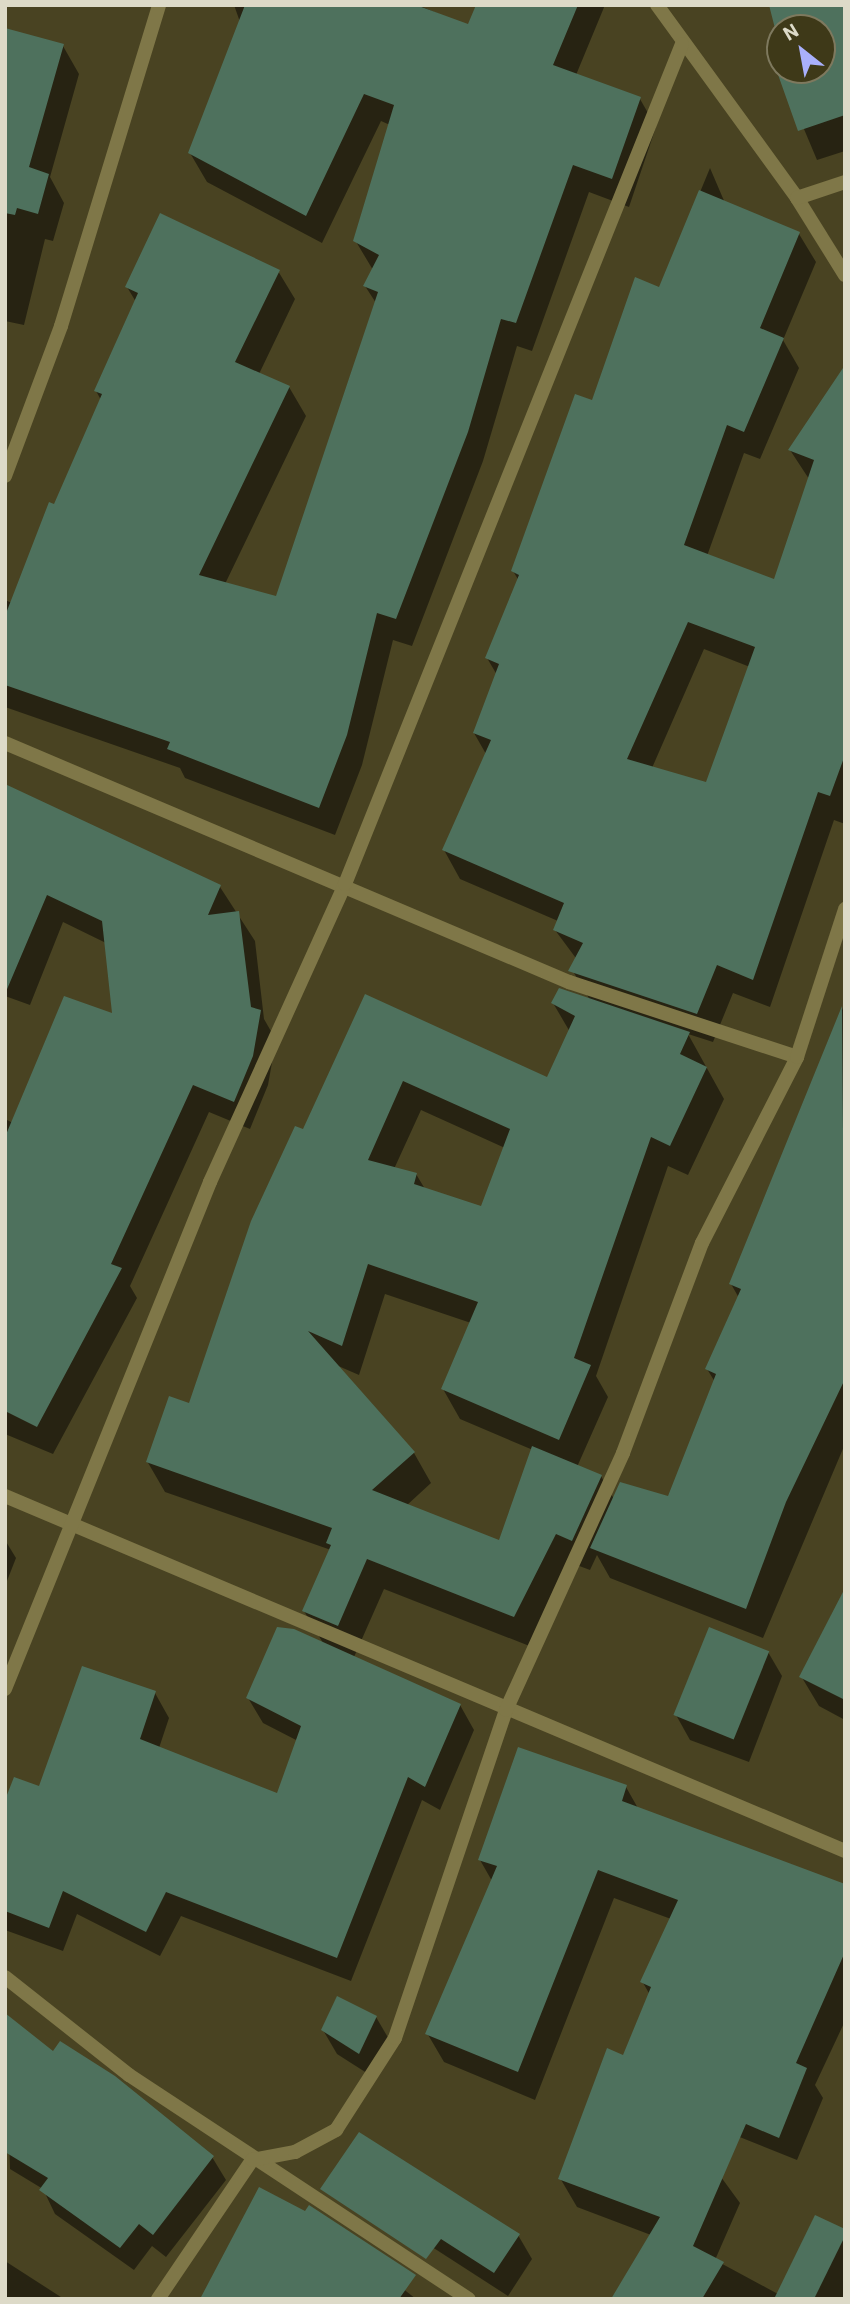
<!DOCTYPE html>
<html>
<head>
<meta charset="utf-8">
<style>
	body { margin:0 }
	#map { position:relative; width:850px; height:2304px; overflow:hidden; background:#494322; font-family:Roboto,sans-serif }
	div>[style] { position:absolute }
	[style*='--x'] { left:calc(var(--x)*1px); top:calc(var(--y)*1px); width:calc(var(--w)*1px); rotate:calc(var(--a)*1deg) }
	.shadow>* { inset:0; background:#0007 }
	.building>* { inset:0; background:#4e715d; transform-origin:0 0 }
	.minor>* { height:14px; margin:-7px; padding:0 7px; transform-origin:7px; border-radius:7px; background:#7f7748 }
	span { translate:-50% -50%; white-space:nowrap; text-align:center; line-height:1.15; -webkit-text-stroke:5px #3e3918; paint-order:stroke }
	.frame { position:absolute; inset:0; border:7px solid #dddac8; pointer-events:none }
	.north { position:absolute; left:766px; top:14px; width:70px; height:70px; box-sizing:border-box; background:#3e3918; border:2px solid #7e795e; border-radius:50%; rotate:329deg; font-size:19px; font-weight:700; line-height:28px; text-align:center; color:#dddac8 }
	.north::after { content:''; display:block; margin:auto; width:24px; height:32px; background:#a9b0fc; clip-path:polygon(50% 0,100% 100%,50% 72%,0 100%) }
</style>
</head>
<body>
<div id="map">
	<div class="shadow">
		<div style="clip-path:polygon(234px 5px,418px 5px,469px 27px,478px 5px,605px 5px,576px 75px,640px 99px,656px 127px,629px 207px,589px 192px,532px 351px,517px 346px,483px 461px,412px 646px,393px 640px,362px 765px,335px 835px,185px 778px,180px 768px,5px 707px,5px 600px,12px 603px,101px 400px,96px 391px,136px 302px,127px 287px,278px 271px,295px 299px,259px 374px,289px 387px,306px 416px,225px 584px,277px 598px,376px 303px,365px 286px,373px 270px,355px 240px,390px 125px,381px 121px,322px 243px,207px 182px,190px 153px,240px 22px)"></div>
		<div style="clip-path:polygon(771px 5px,845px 5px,845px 151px,817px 160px,772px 53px,780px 50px,780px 70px,822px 70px,822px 28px,780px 28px,780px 42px)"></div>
		<div style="clip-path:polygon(5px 34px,63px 46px,79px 74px,50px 177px,64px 203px,53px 241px,45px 239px,24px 325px,5px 321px)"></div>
		<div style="clip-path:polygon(evenodd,710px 168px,731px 217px,799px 234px,816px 262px,783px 340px,799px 368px,760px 459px,744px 453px,707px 556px,775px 582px,809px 479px,790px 450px,845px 394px,845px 824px,834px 820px,770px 1007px,733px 993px,713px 1042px,688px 1034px,724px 1099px,688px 1175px,668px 1166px,596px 1376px,608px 1397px,577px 1467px,601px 1476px,614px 1499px,669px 1498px,715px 1382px,707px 1369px,739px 1298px,731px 1284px,845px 1003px,845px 1444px,763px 1638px,610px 1578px,597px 1555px,590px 1570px,574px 1564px,532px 1647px,384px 1589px,354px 1657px,460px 1705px,474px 1730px,440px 1810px,422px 1800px,351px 1981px,181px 1916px,160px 1956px,77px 1914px,63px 1951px,5px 1930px,5px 1829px,40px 1788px,155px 1693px,169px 1718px,159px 1748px,278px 1795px,298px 1741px,263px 1723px,248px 1698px,323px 1643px,304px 1611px,331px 1550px,165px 1492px,147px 1461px,190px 1406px,366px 997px,548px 1079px,570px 1032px,553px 1003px,590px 1000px,574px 973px,578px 961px,555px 930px,558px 921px,460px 879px,444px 850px,486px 754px,474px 733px,497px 675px,487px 658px,519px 581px,513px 571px,593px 402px,660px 289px,710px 168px,704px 649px,750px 667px,707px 784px,652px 768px,704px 649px,710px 168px,421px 1110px,505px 1148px,482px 1208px,425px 1189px,416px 1174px,394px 1169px,421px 1110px,710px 168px,385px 1294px,471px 1323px,443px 1389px,460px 1419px,533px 1450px,500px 1543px,406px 1506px,431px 1483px,414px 1453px,336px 1365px,359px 1375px,385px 1294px)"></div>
		<div style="clip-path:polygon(5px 785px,220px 887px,255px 941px,264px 1019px,276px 1040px,268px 1085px,250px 1129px,209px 1112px,130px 1286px,137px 1298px,53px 1454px,5px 1434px,5px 1119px,13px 1123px,115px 1016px,106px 943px,63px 922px,30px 1005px,5px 996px)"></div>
		<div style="clip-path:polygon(5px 1540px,16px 1558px,5px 1586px)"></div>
		<div style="clip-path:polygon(845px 1592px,845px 1720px,819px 1706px,801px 1676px)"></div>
		<div style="clip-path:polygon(768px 1652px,782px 1676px,749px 1762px,690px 1740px,676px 1715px)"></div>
		<div style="clip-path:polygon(626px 1787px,639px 1810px,845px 1887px,845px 2021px,815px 2085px,823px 2098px,797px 2160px,672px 2110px,740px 2203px,715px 2260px,778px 2294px,845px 2233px,845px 2299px,613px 2299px,651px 2235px,577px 2207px,560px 2178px,624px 2057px,650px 1995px,642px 1981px,671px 1919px,614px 1898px,535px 2100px,444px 2062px,427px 2033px,492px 1881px,480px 1860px)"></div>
		<div style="clip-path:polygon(5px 2015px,54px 2054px,212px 2157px,226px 2180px,166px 2257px,152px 2246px,134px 2270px,55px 2214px,43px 2189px,10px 2169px)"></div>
		<div style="clip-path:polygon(376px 2017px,390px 2041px,373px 2077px,337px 2054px,323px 2030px)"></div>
		<div style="clip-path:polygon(350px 2194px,518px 2235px,532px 2259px,508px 2296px)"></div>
		<div style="clip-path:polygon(311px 2216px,416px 2299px,202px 2299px)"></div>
		<div style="clip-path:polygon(5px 2261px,64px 2299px,5px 2299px)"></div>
	</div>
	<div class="building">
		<div style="clip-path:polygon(245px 5px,416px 5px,468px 24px,476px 5px,578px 5px,553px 65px,641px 97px,612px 179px,573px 165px,516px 323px,501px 319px,468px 432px,396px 619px,377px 613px,347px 735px,319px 808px,167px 749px,170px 742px,5px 685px,5px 616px,49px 502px,54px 504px,102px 394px,94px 391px,138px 293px,125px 287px,160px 213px,280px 270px,235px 362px,290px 386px,199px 575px,276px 596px,378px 292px,363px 286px,379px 255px,353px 241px,394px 105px,364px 94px,306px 216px,188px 153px)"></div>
		<div style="clip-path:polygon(evenodd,769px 5px,845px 5px,845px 115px,798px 131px,770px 52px,780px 48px,769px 5px,780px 28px,822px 28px,822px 70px,780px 70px,780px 28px)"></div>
		<div style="clip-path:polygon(5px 28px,64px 44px,29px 167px,49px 174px,38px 214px,17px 208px,15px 215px,5px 213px)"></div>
		<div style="clip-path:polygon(evenodd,699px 190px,800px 232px,760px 328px,784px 338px,744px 432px,727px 425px,684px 545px,774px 579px,814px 460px,788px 450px,845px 365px,845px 755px,830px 796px,818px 792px,753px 980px,717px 965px,697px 1014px,568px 971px,583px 943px,553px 930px,564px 903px,442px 850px,491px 740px,473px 733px,499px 664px,485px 658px,519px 575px,511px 571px,575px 394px,592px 400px,635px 277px,659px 287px,699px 190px,688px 622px,755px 647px,706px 782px,627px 759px,688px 622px)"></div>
		<div style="clip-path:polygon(5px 784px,221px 885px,208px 915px,239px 911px,251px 1007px,261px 1010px,253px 1056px,234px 1102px,193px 1085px,111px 1264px,122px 1268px,37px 1427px,5px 1411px,5px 1137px,64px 996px,112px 1013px,102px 921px,47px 895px,5px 994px)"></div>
		<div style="clip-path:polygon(evenodd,559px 988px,690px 1032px,680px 1054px,707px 1067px,670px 1146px,651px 1137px,574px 1358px,591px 1365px,559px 1440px,441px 1389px,478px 1302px,368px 1264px,342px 1346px,308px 1331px,415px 1452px,372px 1490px,499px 1540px,532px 1446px,602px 1475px,572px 1541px,556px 1534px,514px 1617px,367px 1559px,338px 1626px,302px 1611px,331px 1545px,326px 1543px,332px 1528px,146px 1462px,169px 1396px,189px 1403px,251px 1221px,295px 1126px,303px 1129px,365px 994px,547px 1077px,575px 1016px,551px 1003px,559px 988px,403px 1081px,510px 1129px,481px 1206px,414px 1184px,417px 1173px,368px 1160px,403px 1081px)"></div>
		<div style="clip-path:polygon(842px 1006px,845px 1379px,786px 1502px,746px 1609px,590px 1548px,620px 1482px,668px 1496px,716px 1374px,705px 1369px,741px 1289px,729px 1284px)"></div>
		<div style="clip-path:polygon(845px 1588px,845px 1700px,799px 1677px)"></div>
		<div style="clip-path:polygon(277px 1627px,294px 1629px,461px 1704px,425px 1787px,408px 1777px,337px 1958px,166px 1892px,146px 1932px,63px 1891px,49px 1928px,5px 1911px,5px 1800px,14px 1777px,39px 1786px,82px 1666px,156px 1691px,140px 1739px,277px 1793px,301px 1726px,246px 1698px)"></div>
		<div style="left:709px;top:1627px;width:65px;height:95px;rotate:22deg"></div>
		<div style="clip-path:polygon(518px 1747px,627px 1785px,622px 1801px,845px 1884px,845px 1952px,796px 2063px,807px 2068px,779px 2138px,746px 2124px,693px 2246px,724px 2262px,702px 2299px,611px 2299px,660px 2217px,558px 2179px,607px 2048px,623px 2055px,651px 1987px,640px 1982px,678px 1900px,598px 1870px,518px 2072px,425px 2034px,497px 1866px,478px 1860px)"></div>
		<div style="clip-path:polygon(337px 1996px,377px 2016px,359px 2054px,321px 2030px)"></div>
		<div style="clip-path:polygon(5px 2013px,53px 2051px,60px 2041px,115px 2076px,214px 2156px,153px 2235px,139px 2224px,120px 2248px,39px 2190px,48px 2178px,5px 2152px)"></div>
		<div style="clip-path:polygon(359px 2132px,520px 2234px,494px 2273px,441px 2239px,426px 2259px,320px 2189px)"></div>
		<div style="clip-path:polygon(259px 2187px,305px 2211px,309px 2205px,416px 2275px,399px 2299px,200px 2299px)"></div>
		<div style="clip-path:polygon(815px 2215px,845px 2229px,845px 2236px,814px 2299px,774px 2299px)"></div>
	</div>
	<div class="minor">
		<div style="--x:657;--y:5;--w:238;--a:54"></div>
		<div style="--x:797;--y:198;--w:91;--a:58.1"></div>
		<div style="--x:797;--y:198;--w:51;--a:-18.4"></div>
		<div style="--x:5;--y:476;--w:160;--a:-69.5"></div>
		<div style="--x:61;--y:326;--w:336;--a:-73"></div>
		<div style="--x:5;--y:743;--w:613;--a:22.97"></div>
		<div style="--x:569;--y:982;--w:240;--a:18.2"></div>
		<div style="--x:5;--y:1496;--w:912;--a:22.91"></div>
		<div style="--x:5;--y:1689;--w:547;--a:-67.98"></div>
		<div style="--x:210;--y:1182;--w:327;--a:-65.6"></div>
		<div style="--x:345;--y:884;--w:905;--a:-68.14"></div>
		<div style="--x:5;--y:1977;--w:158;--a:38.3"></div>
		<div style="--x:129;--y:2075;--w:407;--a:33.4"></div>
		<div style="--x:158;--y:2299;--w:168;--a:-55.9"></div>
		<div style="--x:252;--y:2160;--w:44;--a:-10.5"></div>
		<div style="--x:295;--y:2152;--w:47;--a:-28.2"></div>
		<div style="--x:336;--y:2130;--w:109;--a:-57.3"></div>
		<div style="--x:395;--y:2038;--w:346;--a:-71.3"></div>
		<div style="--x:506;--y:1710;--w:282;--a:-65.5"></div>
		<div style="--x:623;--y:1453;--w:224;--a:-69.4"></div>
		<div style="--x:702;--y:1243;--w:209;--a:-62.9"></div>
		<div style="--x:797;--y:1057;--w:156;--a:-72"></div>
	</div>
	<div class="frame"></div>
	<div class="north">N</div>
</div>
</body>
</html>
